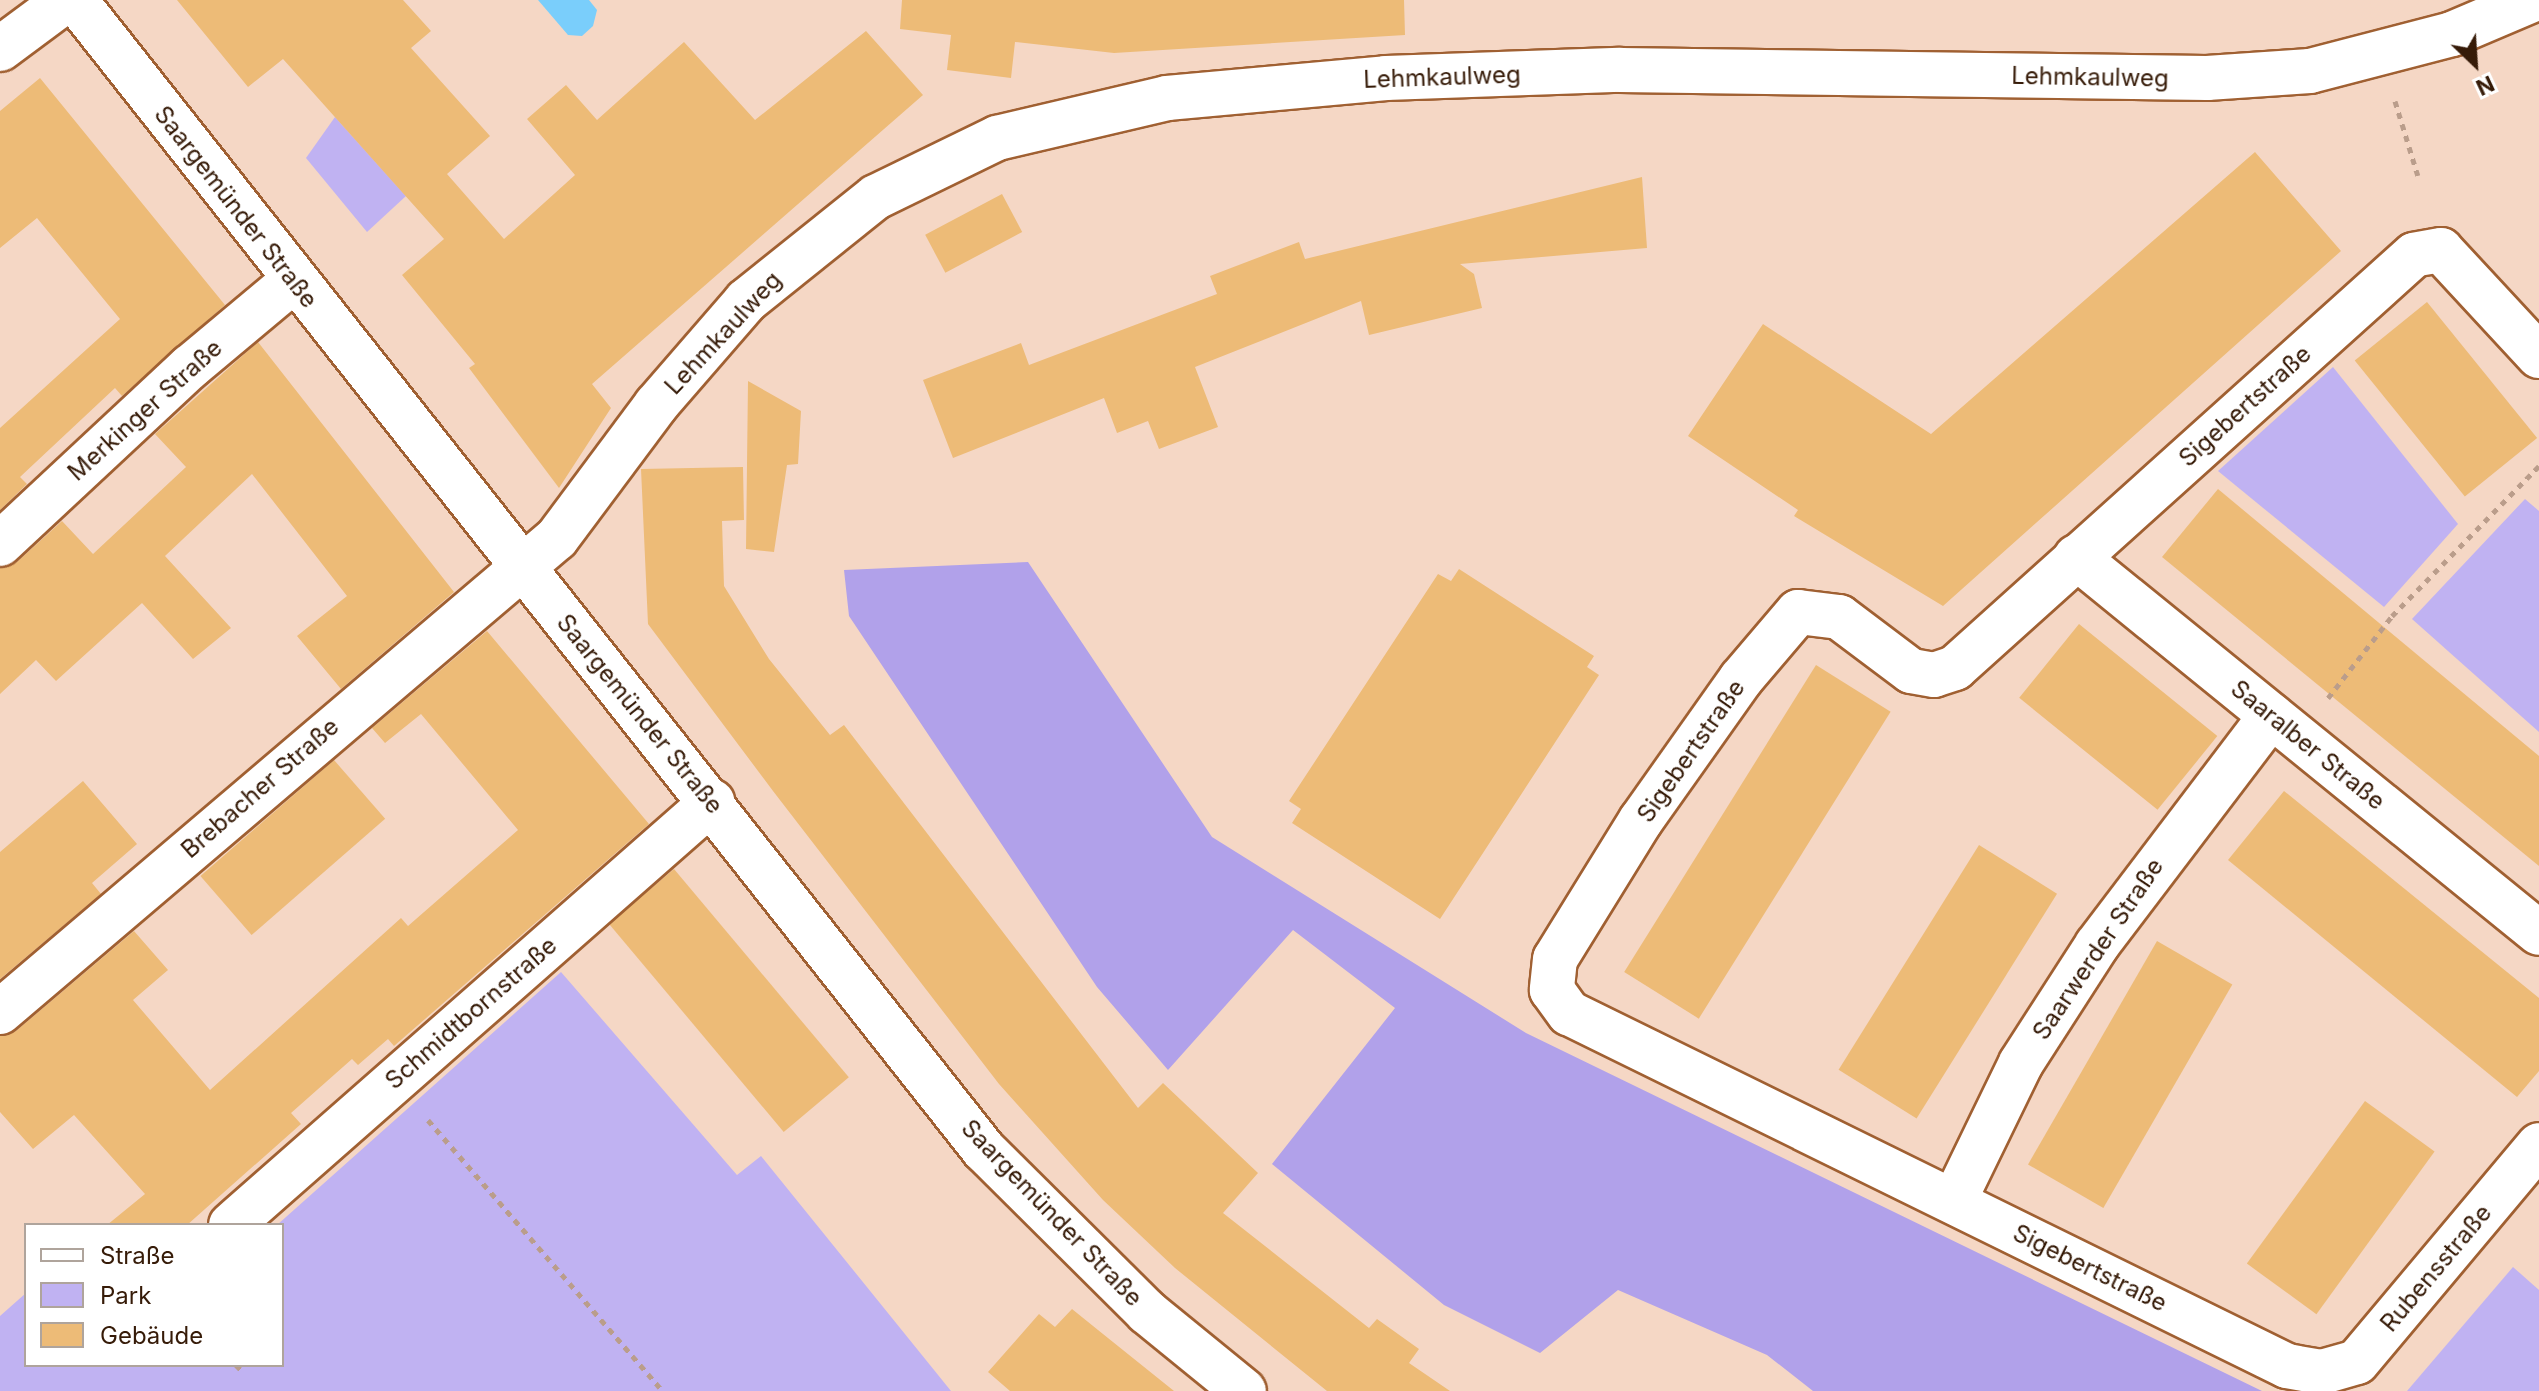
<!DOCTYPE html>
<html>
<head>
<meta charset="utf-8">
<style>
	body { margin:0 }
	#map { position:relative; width:2539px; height:1391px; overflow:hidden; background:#f5d7c5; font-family:Inter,sans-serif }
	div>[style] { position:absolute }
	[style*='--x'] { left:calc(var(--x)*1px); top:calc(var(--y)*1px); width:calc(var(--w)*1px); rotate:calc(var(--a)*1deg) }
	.green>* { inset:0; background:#c0b2f2 }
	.forest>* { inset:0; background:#b1a1ea }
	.water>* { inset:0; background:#7acefb }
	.building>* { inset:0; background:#edbb77; transform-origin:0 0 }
	.path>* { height:5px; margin-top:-2.5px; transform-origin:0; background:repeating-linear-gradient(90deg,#ba9d8b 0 6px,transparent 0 12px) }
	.roads { filter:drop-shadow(2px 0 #a06032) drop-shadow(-2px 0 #a06032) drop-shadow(0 2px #a06032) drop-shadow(0 -2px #a06032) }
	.street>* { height:44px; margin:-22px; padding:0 22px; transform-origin:22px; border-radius:22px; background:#fff }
	.secondary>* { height:44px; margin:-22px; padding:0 22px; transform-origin:22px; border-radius:22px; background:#fff }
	span { translate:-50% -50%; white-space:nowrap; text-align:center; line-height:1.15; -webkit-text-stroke:6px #fff; paint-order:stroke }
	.street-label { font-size:24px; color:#361b08 }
	.legend { position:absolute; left:24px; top:1223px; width:260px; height:144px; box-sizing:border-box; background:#fff; border:2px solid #afa49c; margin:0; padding:10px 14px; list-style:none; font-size:24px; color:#361b08 }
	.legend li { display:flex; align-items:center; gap:16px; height:40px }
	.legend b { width:40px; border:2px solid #afa49c }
	.north { position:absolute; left:2435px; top:24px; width:80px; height:80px; -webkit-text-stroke:6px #fff; paint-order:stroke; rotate:155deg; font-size:22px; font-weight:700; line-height:32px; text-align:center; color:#361b08 }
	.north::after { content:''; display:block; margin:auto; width:28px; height:36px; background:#361b08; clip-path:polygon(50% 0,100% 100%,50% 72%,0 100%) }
</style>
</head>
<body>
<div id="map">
	<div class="green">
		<div style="clip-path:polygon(335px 117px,406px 196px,367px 232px,306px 158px)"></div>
		<div style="clip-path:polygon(2333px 367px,2458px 524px,2384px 607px,2218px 471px)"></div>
		<div style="clip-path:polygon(2525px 499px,2539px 511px,2539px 732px,2412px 619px)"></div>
		<div style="clip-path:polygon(561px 972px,737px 1175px,761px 1156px,951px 1391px,0 1391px,0 1316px,26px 1293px,26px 1365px,282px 1365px,282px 1225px,277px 1225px)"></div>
		<div style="clip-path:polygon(2513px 1267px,2539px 1290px,2539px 1391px,2407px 1391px)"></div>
	</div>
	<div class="forest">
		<div style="clip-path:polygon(1028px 562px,1212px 837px,1526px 1033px,2262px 1391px,1813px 1391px,1767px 1355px,1618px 1290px,1540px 1353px,1444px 1305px,1272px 1164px,1395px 1008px,1293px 930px,1168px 1070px,1097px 987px,849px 616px,844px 570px)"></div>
	</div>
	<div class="water">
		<div style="clip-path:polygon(538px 0,589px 0,597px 10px,593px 26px,582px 36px,568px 35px)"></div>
	</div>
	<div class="building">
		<div style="clip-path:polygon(177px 0,403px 0,431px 31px,411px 48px,490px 136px,447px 174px,504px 239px,575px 175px,527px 119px,566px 85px,597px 120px,684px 42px,755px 120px,866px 31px,923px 95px,592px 384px,611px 408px,559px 488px,469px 368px,475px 364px,402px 275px,444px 239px,283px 59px,248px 87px)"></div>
		<div style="clip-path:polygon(902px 0,1404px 0,1405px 35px,1114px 53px,1015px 42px,1011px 78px,947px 70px,951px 35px,900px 29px)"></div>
		<div style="clip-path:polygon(40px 78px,225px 305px,122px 396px,115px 388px,20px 477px,27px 484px,0 510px,0 428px,120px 319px,37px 218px,0 248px,0 111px)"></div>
		<div style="clip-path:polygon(2255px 152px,2341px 251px,1943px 606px,1794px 516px,1798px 510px,1688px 436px,1763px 324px,1931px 434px)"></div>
		<div style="clip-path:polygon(1642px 177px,1647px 248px,1460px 264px,1474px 274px,1482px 308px,1369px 335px,1361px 301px,1195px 367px,1218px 427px,1159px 449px,1148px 421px,1117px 433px,1104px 398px,953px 458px,923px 380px,1021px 343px,1029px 365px,1217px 294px,1210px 276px,1299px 242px,1305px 259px)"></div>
		<div style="left:1002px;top:194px;width:43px;height:87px;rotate:62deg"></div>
		<div style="left:2427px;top:302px;width:175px;height:93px;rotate:51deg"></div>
		<div style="clip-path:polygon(258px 342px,454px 592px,341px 689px,297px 636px,347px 596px,252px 474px,165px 556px,231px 628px,193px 659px,142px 603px,56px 681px,36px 660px,0 694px,0 568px,17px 562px,62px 521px,93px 554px,186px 467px,155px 434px)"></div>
		<div style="clip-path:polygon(748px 381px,801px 411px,798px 464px,787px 465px,774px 552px,746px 549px)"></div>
		<div style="clip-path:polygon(743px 467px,744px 520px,722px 521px,724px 586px,769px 659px,830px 735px,844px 725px,1138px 1108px,1163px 1083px,1258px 1173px,1223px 1213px,1369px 1328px,1377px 1319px,1419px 1349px,1409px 1363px,1450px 1391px,1327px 1391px,1175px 1268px,1103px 1200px,999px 1084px,773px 791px,648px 624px,641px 469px)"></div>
		<div style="clip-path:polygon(2218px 489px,2539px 756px,2539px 866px,2162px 557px)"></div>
		<div style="clip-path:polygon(1459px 569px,1594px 656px,1587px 667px,1599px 675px,1440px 919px,1292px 823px,1301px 809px,1289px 801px,1438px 574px,1451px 581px)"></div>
		<div style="left:2079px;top:624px;width:178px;height:95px;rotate:39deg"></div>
		<div style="clip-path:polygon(487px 631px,649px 824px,394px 1046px,388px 1039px,358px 1065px,352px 1059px,291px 1113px,301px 1124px,187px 1225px,107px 1225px,145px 1194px,74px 1115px,33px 1149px,0 1112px,0 1036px,16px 1031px,134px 931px,168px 970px,133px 1000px,210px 1090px,401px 918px,408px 926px,518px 830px,421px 714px,385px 743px,372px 728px)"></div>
		<div style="left:1816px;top:665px;width:88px;height:362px;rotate:32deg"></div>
		<div style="left:334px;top:760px;width:78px;height:177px;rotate:49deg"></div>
		<div style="clip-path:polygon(83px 781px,137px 844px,92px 883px,101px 894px,0 979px,0 852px)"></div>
		<div style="clip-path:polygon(2284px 791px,2539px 998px,2539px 1071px,2517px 1097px,2228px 860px)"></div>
		<div style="left:1979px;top:845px;width:92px;height:265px;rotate:32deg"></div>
		<div style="left:674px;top:869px;width:272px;height:85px;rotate:50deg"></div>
		<div style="left:2157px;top:941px;width:87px;height:258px;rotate:30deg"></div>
		<div style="left:2365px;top:1101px;width:86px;height:201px;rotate:36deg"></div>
		<div style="clip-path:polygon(1072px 1309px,1098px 1330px,1174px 1391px,1010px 1391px,988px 1372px,1039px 1314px,1055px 1327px)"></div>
	</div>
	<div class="path">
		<div style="--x:2395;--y:101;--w:78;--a:73"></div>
		<div style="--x:2328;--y:698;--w:104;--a:-52"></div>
		<div style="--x:2392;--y:616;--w:210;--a:-45.6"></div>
		<div style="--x:428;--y:1120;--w:359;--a:49.1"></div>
		<div style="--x:236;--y:1365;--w:6;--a:45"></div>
	</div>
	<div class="roads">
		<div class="street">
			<div style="--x:0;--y:49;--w:82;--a:-36.6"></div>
			<div style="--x:2539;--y:356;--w:144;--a:-132.8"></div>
			<div style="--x:2441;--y:250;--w:27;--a:170"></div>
			<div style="--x:2414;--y:255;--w:617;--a:138.02"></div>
			<div style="--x:1955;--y:668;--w:22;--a:162"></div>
			<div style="--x:1934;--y:675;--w:23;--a:-170"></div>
			<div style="--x:1911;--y:671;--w:90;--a:-143.1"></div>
			<div style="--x:1839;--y:617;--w:41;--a:-173"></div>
			<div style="--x:1798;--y:612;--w:88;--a:130.4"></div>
			<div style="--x:1741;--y:679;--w:173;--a:125.3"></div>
			<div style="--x:1641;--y:820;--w:163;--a:121.7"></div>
			<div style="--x:1555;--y:959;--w:31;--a:96"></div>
			<div style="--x:1552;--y:990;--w:29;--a:54"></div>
			<div style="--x:1569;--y:1013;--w:800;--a:26.18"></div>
			<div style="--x:2287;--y:1366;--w:36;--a:10"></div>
			<div style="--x:2322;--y:1372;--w:36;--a:-16"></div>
			<div style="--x:2357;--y:1362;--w:283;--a:-50"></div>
			<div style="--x:0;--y:544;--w:260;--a:-43"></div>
			<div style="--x:190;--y:367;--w:136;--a:-39.9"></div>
			<div style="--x:2076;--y:557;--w:596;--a:39.08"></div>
			<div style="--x:0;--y:1012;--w:731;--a:-40.4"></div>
			<div style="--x:557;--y:538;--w:166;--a:-53.3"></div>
			<div style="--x:656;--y:405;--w:138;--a:-49.1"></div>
			<div style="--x:746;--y:301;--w:166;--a:-38.7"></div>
			<div style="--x:876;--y:197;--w:135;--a:-26"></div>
			<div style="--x:997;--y:138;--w:175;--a:-13.2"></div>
			<div style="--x:1167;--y:98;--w:220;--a:-5.2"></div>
			<div style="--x:1386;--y:78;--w:234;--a:-2"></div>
			<div style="--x:1620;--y:70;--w:587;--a:0.78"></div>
			<div style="--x:2207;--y:78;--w:103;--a:-3.9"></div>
			<div style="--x:2310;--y:71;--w:147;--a:-14.6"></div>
			<div style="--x:2452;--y:34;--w:87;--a:-23"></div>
			<div style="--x:1954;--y:1201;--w:153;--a:-64.1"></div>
			<div style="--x:2021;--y:1063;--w:140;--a:-57.2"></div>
			<div style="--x:2097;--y:945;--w:288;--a:-52.8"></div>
			<div style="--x:231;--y:1225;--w:641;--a:-41.33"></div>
		</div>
		<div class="secondary">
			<div style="--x:75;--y:0;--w:1466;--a:51.68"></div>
			<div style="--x:984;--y:1150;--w:230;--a:44.8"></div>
			<div style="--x:1147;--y:1312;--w:125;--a:39.2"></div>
		</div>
	</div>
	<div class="street-label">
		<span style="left:1442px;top:77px;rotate:-2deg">Lehmkaulweg</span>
		<span style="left:2090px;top:77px;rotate:1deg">Lehmkaulweg</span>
		<span style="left:236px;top:207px;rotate:52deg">Saargemünder Straße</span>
		<span style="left:723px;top:333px;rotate:-47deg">Lehmkaulweg</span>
		<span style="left:2245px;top:406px;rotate:-42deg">Sigebertstraße</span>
		<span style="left:145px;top:410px;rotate:-42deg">Merkinger Straße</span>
		<span style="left:640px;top:714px;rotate:51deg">Saargemünder Straße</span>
		<span style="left:2308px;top:745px;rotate:39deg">Saaralber Straße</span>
		<span style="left:1691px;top:751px;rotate:-55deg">Sigebertstraße</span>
		<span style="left:260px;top:788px;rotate:-41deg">Brebacher Straße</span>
		<span style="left:2098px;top:949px;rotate:-56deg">Saarwerder Straße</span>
		<span style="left:471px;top:1013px;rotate:-41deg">Schmidtbornstraße</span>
		<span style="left:1052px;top:1213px;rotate:46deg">Saargemünder Straße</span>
		<span style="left:2090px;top:1268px;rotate:26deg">Sigebertstraße</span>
		<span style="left:2436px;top:1268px;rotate:-50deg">Rubensstraße</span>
	</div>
	<ul class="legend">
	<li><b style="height:10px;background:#fff"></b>Straße</li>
	<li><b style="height:22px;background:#c0b2f2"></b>Park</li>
	<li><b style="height:22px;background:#edbb77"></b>Gebäude</li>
	</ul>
	<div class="north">N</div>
</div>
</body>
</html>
